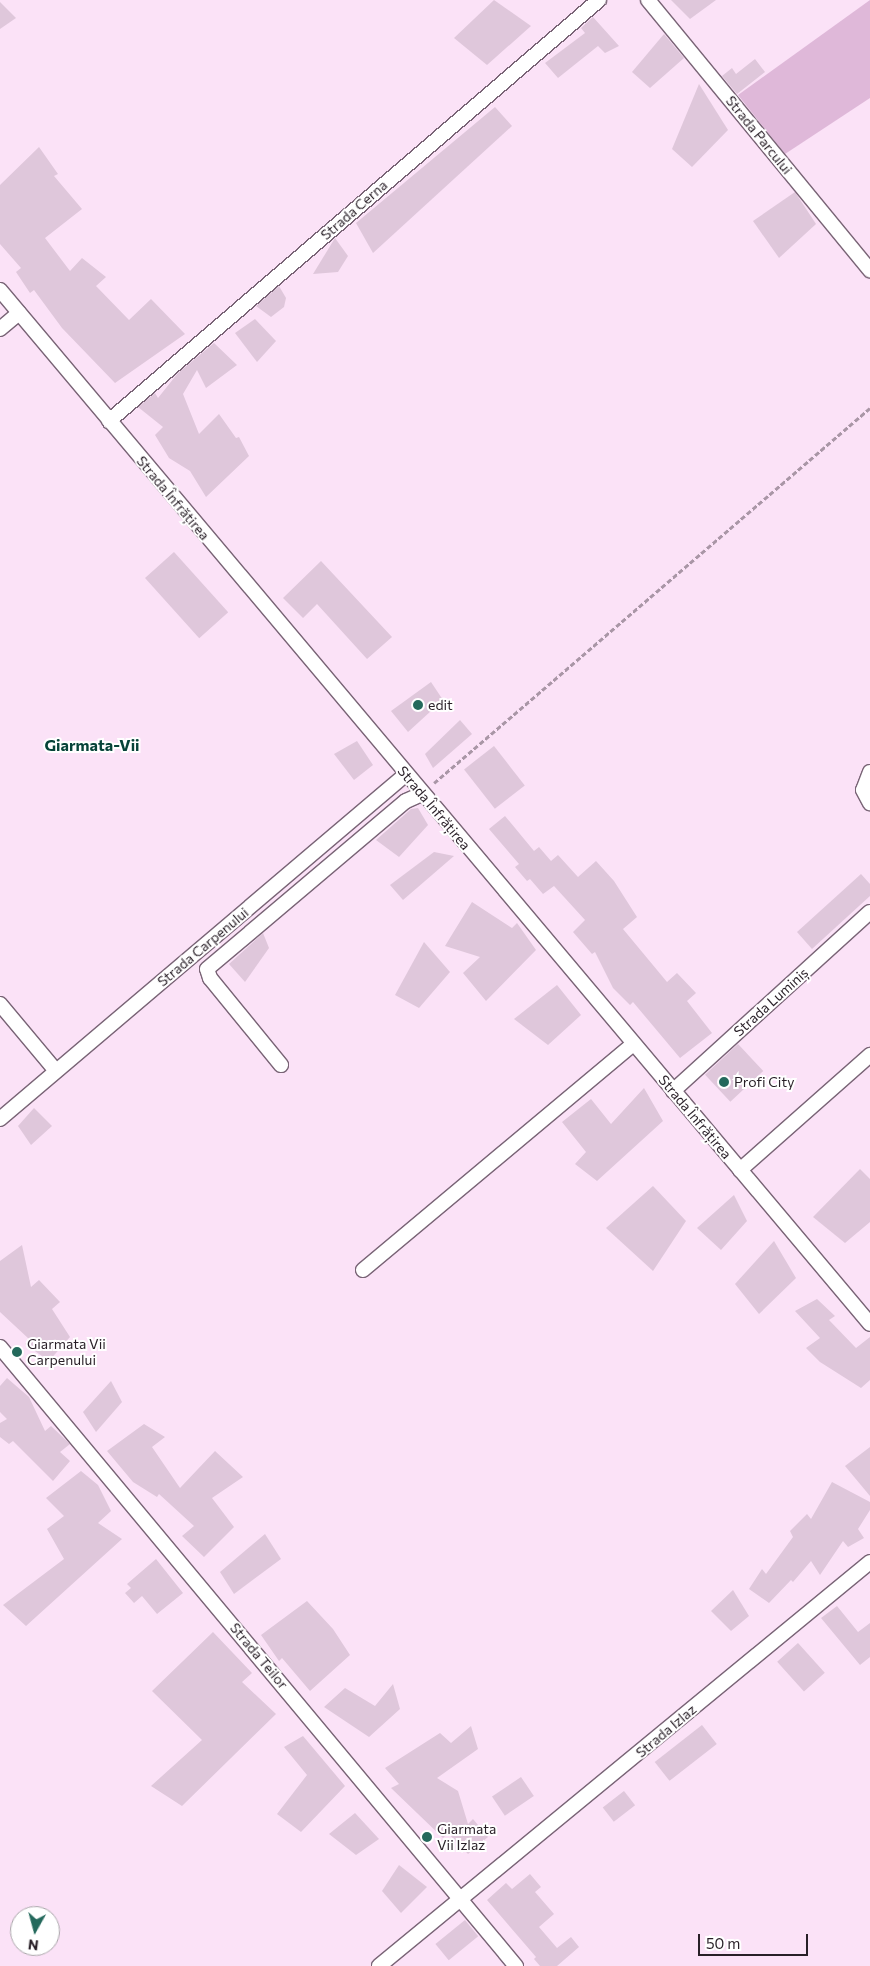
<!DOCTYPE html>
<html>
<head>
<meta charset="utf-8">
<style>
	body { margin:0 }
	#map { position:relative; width:870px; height:1966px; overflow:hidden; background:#fbe2f7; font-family:Commissioner,sans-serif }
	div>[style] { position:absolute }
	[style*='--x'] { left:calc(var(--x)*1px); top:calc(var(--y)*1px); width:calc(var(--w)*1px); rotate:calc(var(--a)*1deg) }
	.green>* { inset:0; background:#dfb8d9 }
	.building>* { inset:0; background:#dfc7db; transform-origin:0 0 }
	.path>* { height:2.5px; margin-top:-1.25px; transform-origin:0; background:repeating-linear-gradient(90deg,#a996a6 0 5px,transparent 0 7.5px) }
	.roads { filter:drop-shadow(1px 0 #796476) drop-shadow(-1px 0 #796476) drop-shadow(0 1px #796476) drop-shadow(0 -1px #796476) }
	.minor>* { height:14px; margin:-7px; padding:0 7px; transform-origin:7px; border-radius:7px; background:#fff }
	.dots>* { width:14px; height:14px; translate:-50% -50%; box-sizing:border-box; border:2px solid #fff; border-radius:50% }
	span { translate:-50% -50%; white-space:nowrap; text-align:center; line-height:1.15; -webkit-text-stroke:4px #fff; paint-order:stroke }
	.street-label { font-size:14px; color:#281f27 }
	.poi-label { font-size:14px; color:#281f27 }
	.left { translate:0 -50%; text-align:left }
	.quarter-label { font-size:16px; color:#074339; font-weight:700 }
	.north { position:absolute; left:10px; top:1906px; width:50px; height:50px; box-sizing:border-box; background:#fff; border:1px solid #a9a5a9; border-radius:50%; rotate:187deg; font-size:14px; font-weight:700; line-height:20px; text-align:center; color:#281f27 }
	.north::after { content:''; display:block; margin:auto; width:18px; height:22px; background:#24695c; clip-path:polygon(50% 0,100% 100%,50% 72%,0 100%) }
	.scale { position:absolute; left:698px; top:1934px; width:110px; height:22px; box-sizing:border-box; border:2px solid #281f27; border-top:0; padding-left:6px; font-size:15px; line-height:18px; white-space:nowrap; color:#281f27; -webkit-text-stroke:4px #fff; paint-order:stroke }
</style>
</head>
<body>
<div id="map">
	<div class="green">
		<div style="clip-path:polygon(870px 0,870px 98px,785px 154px,738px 95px)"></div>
	</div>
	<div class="building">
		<div style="clip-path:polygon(494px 0,531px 26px,487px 65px,454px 38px)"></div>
		<div style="clip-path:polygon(671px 0,716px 0,690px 19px)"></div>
		<div style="clip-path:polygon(0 2px,16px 18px,0 29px)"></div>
		<div style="clip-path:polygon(593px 17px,619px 46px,605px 53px,598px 46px,558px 78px,545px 63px,585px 33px,581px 28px)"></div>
		<div style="clip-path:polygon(664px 34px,684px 58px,650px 88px,632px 72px)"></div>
		<div style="clip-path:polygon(755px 59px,765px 72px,737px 94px,722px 76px,732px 68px,736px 74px)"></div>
		<div style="clip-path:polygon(699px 84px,728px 130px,692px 167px,672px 149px)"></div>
		<div style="clip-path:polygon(495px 107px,512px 126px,373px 253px,356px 223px)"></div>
		<div style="clip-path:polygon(39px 147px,58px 174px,54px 176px,82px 209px,45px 238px,70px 271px,82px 258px,106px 277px,96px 286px,129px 320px,151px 299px,185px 334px,115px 383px,62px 328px,34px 290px,30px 293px,16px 272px,21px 268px,0 244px,0 185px)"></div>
		<div style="clip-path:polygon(795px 192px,816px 224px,779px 258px,753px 221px)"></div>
		<div style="clip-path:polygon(335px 238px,348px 256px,338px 272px,313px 274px)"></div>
		<div style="clip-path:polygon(279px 286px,286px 298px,284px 307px,271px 317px,256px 306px)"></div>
		<div style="clip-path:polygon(255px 319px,276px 341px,257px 362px,235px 333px)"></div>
		<div style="clip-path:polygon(214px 343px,237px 365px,206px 388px,197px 370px,183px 394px,199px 434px,219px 414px,236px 438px,239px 437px,249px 456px,206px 497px,190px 471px,169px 458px,155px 435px,163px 427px,138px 407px,155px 393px,158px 398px,178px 373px)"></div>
		<div style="left:174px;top:552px;width:81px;height:39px;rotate:48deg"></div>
		<div style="clip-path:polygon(321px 561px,392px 637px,367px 659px,317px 604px,303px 618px,283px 598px)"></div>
		<div style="clip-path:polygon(431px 682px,443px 700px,408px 732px,391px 711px)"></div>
		<div style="clip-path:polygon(460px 720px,472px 734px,433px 768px,425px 754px)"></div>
		<div style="clip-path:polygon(357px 741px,373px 765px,354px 780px,334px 754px)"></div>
		<div style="left:494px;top:746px;width:50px;height:38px;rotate:52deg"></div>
		<div style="clip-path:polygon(418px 808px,428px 825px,399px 857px,376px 840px,411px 809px)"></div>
		<div style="clip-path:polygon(505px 816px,534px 851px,539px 847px,551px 861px,558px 855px,578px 877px,596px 861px,614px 881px,637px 917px,623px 929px,667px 982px,677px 973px,696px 993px,687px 1001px,712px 1033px,680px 1058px,633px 1002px,630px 1005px,613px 988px,595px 952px,592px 954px,573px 932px,585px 920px,554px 886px,543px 894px,530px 879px,527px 881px,515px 867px,519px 864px,489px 829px)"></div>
		<div style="clip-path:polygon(434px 852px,454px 856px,403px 900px,390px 885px)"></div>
		<div style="clip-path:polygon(861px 874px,870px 884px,870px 896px,812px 949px,797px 932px)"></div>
		<div style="clip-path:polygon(472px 902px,512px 928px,517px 923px,536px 950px,486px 1001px,463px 973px,480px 957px,445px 946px)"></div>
		<div style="clip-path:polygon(263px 933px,269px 948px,245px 982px,229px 964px)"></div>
		<div style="clip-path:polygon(424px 942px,450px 972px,419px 1008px,395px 995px)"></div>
		<div style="clip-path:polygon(557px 985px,581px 1015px,548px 1045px,514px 1019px)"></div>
		<div style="left:738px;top:1044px;width:37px;height:45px;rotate:47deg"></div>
		<div style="clip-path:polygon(644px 1088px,663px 1121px,597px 1181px,575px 1164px,586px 1152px,562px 1122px,591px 1099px,611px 1124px)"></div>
		<div style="clip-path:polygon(34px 1108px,52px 1126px,31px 1145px,18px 1126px)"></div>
		<div style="clip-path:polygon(860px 1169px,870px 1179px,870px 1222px,845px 1243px,813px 1217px)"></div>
		<div style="clip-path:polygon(653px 1186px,686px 1221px,653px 1271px,606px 1228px)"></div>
		<div style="clip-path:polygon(734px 1195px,747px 1221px,721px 1250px,697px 1228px)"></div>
		<div style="clip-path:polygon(774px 1241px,796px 1278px,759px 1314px,735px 1284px)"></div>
		<div style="clip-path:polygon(22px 1245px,31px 1287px,39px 1280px,60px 1302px,52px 1309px,70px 1337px,49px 1361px,25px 1344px,29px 1339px,0 1312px,0 1261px)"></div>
		<div style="clip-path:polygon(817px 1299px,835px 1316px,829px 1320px,856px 1348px,870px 1337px,870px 1380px,861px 1388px,820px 1362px,806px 1348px,820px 1338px,795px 1311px)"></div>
		<div style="clip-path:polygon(7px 1378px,29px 1397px,45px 1431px,51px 1426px,70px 1444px,60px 1452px,70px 1461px,53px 1481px,13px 1441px,9px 1444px,0 1437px,0 1423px,7px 1419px,0 1412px,0 1386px)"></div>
		<div style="clip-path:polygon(111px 1381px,122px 1402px,96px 1432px,83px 1412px)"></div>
		<div style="clip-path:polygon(144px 1424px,165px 1437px,152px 1447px,180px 1488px,215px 1451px,243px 1477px,212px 1498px,234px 1527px,204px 1557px,182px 1536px,194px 1526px,159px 1494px,157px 1497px,133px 1482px,107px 1451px)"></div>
		<div style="clip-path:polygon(870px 1447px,870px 1496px,845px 1466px)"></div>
		<div style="clip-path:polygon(81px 1471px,98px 1485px,111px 1511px,98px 1523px,122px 1539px,26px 1626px,3px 1605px,64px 1559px,47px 1529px,64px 1516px,46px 1498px)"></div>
		<div style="clip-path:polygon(832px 1482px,870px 1502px,870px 1510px,858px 1529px,864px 1538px,848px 1547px,843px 1541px,820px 1575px,811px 1561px,793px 1582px,791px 1580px,769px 1603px,749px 1589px,762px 1569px,766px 1574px,793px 1537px,790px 1531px,807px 1514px,811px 1519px)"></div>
		<div style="clip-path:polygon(265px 1534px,281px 1559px,234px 1594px,220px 1572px)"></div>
		<div style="clip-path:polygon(156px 1559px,183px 1593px,157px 1614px,142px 1596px,134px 1603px,125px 1593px,131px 1588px,127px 1584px)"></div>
		<div style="clip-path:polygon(733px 1590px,749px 1616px,731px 1631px,711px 1611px)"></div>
		<div style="clip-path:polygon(307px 1601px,333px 1629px,350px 1655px,310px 1691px,282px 1658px,279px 1661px,261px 1635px)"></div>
		<div style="clip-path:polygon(837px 1606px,858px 1632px,870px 1623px,870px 1657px,860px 1665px,821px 1618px)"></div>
		<div style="clip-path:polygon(213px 1632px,252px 1673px,242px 1682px,276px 1714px,182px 1806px,151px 1786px,202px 1740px,152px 1691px)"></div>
		<div style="left:798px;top:1643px;width:40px;height:28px;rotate:48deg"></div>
		<div style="clip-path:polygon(393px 1684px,400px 1709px,369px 1737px,324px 1707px,345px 1688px,375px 1706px)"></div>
		<div style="left:702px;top:1725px;width:24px;height:60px;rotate:52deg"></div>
		<div style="clip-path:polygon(471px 1726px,478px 1749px,437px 1778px,458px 1791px,468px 1824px,473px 1819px,488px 1837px,468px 1854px,448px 1833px,443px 1838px,391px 1788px,399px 1784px,385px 1768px,440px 1733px,451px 1743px)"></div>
		<div style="clip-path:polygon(303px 1736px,345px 1786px,301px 1832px,277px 1814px,307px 1775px,284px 1747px)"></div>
		<div style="left:521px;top:1777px;width:23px;height:35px;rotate:56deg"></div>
		<div style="left:624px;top:1791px;width:18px;height:27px;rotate:52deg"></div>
		<div style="clip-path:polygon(355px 1813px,379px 1839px,356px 1855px,329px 1834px)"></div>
		<div style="clip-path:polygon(399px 1865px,427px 1887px,401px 1913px,382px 1891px)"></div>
		<div style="clip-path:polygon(530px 1874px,541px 1887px,535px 1892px,554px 1914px,539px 1927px,557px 1948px,571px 1937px,579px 1947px,557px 1966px,540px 1966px,534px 1959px,536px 1957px,487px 1900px,506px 1883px,512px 1889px)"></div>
		<div style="left:465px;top:1920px;width:21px;height:38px;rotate:51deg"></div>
	</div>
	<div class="path">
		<div style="--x:434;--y:783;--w:575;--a:-40.7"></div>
	</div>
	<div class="roads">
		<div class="minor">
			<div style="--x:648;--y:0;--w:350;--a:50.6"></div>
			<div style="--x:0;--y:290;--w:1351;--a:49.92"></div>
			<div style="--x:0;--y:329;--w:25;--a:-40"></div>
			<div style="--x:109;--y:421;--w:646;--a:-40.67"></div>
			<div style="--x:870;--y:772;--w:19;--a:111"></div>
			<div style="--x:863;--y:790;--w:15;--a:62"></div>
			<div style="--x:0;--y:1004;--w:87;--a:50.1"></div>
			<div style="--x:281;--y:1065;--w:112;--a:-129.2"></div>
			<div style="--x:210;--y:978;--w:9;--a:-108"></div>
			<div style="--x:207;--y:969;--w:260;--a:-40.2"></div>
			<div style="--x:406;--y:801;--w:17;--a:-24"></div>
			<div style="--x:673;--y:1091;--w:266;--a:-42.3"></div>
			<div style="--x:0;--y:1119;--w:531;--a:-40.34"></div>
			<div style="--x:740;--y:1170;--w:174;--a:-41.5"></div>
			<div style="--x:363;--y:1270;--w:352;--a:-39.9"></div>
			<div style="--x:0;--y:1347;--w:806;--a:50.19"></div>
			<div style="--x:379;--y:1966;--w:636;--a:-39.45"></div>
		</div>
	</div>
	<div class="dots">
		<div style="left:418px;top:705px;background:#24695c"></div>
		<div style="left:724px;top:1082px;background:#24695c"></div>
		<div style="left:17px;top:1352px;background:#24695c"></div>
		<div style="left:427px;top:1837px;background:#24695c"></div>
	</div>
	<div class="street-label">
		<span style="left:759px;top:135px;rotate:51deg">Strada Parcului</span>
		<span style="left:354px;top:210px;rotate:-41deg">Strada Cerna</span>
		<span style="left:173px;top:498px;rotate:50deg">Strada Înfrățirea</span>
		<span style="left:434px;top:808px;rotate:50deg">Strada Înfrățirea</span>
		<span style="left:203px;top:947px;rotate:-40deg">Strada Carpenului</span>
		<span style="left:771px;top:1002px;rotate:-42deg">Strada Luminiș</span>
		<span style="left:695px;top:1117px;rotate:50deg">Strada Înfrățirea</span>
		<span style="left:259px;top:1656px;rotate:50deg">Strada Teilor</span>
		<span style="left:666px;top:1731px;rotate:-40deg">Strada Izlaz</span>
	</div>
	<div class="poi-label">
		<span class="left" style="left:428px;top:705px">edit</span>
		<span class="left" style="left:734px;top:1082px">Profi City</span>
		<span class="left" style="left:27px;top:1352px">Giarmata Vii<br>Carpenului</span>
		<span class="left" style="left:437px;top:1837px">Giarmata<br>Vii Izlaz</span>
	</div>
	<div class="quarter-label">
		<span style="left:92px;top:745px">Giarmata-Vii</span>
	</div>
	<div class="north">N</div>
	<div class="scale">50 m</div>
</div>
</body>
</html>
